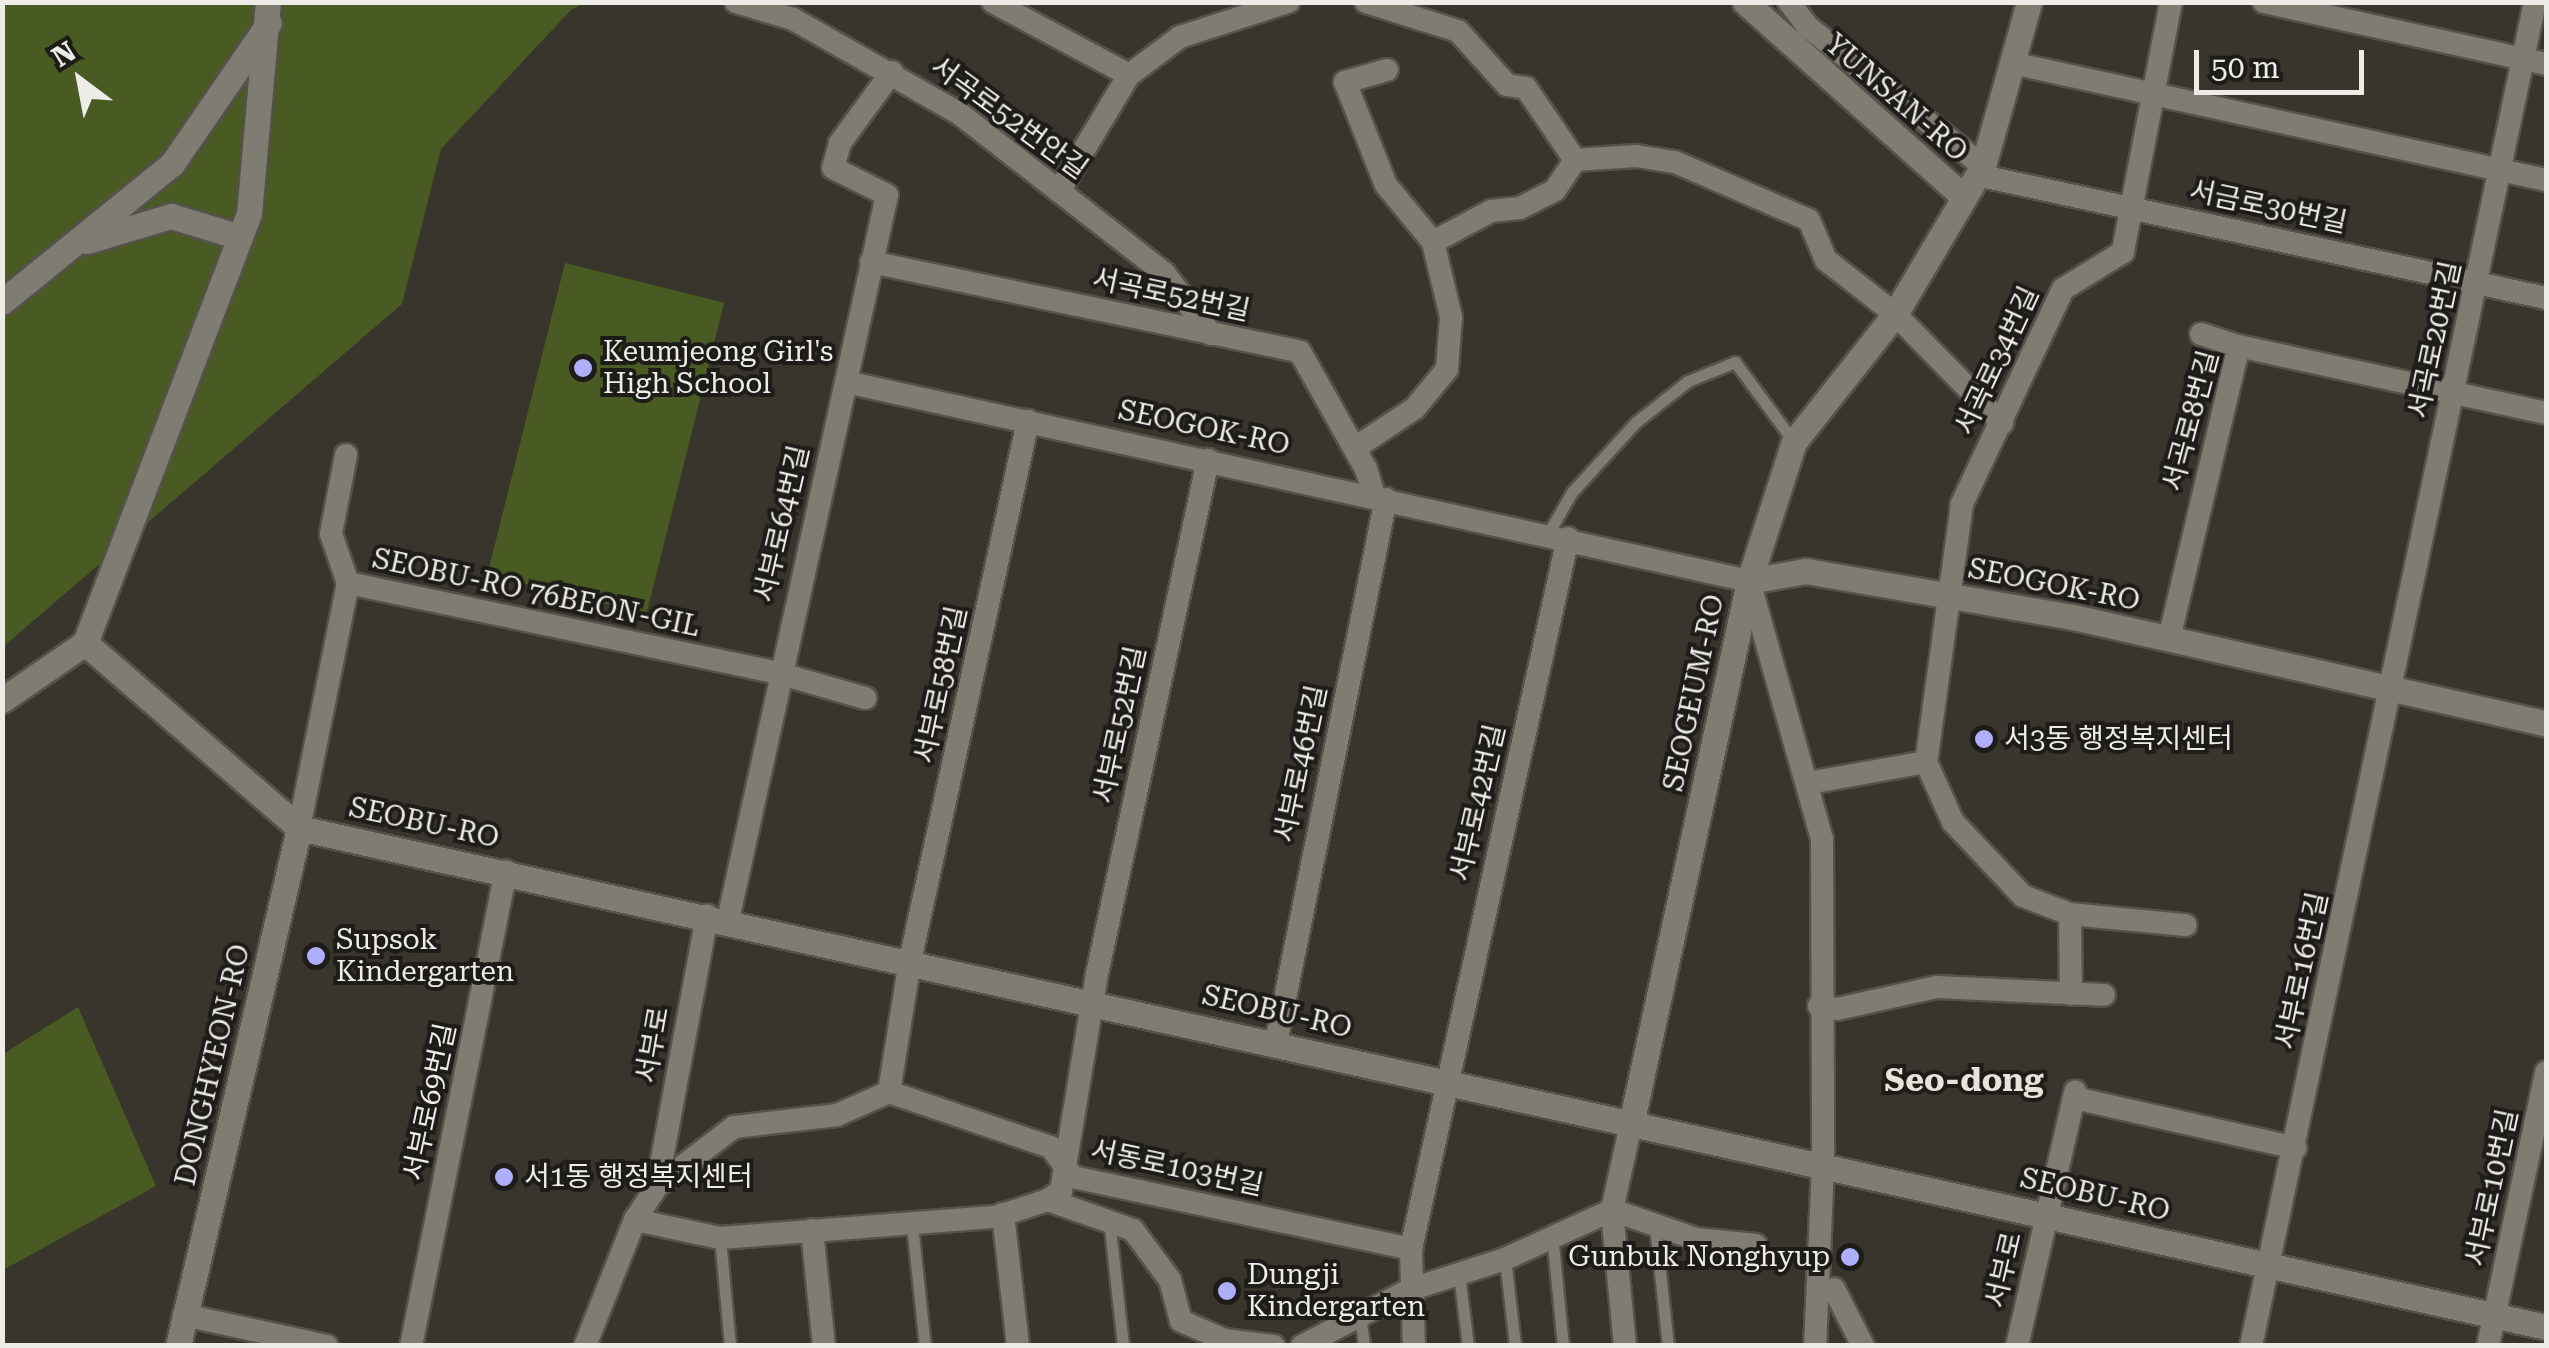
<!DOCTYPE html>
<html>
<head>
<meta charset="utf-8">
<style>
	body { margin:0 }
	#map { position:relative; width:2549px; height:1348px; overflow:hidden; background:#37352c; font-family:"Roboto Serif","Noto Sans KR",serif }
	div>[style] { position:absolute }
	[style*='--x'] { left:calc(var(--x)*1px); top:calc(var(--y)*1px); width:calc(var(--w)*1px); rotate:calc(var(--a)*1deg) }
	.green>* { inset:0; background:#495a23; transform-origin:0 0 }
	.roads { filter:drop-shadow(2px 0 #55524c) drop-shadow(-2px 0 #55524c) drop-shadow(0 2px #55524c) drop-shadow(0 -2px #55524c) }
	.service>* { height:11px; margin:-5.5px; padding:0 5.5px; transform-origin:5.5px; border-radius:5.5px; background:#7f7c72 }
	.minor>* { height:22px; margin:-11px; padding:0 11px; transform-origin:11px; border-radius:11px; background:#7f7c72 }
	.tertiary>* { height:25px; margin:-12.5px; padding:0 12.5px; transform-origin:12.5px; border-radius:12.5px; background:#7f7c72 }
	.dots>* { width:28px; height:28px; translate:-50% -50%; box-sizing:border-box; border:5px solid #1e1c19; border-radius:50% }
	span { translate:-50% -50%; white-space:nowrap; text-align:center; line-height:1.15; -webkit-text-stroke:8px #1e1c19; paint-order:stroke }
	.street-label { font-size:28px; color:#eeece7 }
	.poi-label { font-size:28px; color:#eeece7 }
	.left { translate:0 -50%; text-align:left }
	.right { translate:-100% -50%; text-align:right }
	.quarter-label { font-size:32px; color:#e6e3d8; font-weight:700 }
	.frame { position:absolute; inset:0; border:5px solid #eeece7; pointer-events:none }
	.north { position:absolute; left:30px; top:30px; width:100px; height:100px; -webkit-text-stroke:8px #1e1c19; paint-order:stroke; rotate:328deg; font-size:28px; font-weight:700; line-height:40px; text-align:center; color:#eeece7 }
	.north::after { content:''; display:block; margin:auto; width:35px; height:45px; background:#eeece7; clip-path:polygon(50% 0,100% 100%,50% 72%,0 100%) }
	.scale { position:absolute; left:2194px; top:50px; width:170px; height:45px; box-sizing:border-box; border:5px solid #eeece7; border-top:0; padding-left:12px; font-size:30px; line-height:35px; white-space:nowrap; color:#eeece7; -webkit-text-stroke:8px #1e1c19; paint-order:stroke }
</style>
</head>
<body>
<div id="map">
	<div class="green">
		<div style="clip-path:polygon(3px 3px,585px 3px,571px 10px,441px 149px,402px 304px,3px 647px)"></div>
		<div style="left:565px;top:263px;width:164px;height:321px;rotate:14deg"></div>
		<div style="clip-path:polygon(78px 1007px,156px 1186px,3px 1270px,3px 1054px)"></div>
	</div>
	<div class="roads">
		<div class="service">
			<div style="--x:1549;--y:532;--w:46;--a:-60.1"></div>
			<div style="--x:1572;--y:492;--w:95;--a:-47.6"></div>
			<div style="--x:1636;--y:422;--w:66;--a:-38.3"></div>
			<div style="--x:1688;--y:381;--w:51;--a:-22"></div>
			<div style="--x:1735;--y:362;--w:99;--a:53.6"></div>
			<div style="--x:1109;--y:1219;--w:128;--a:83.7"></div>
			<div style="--x:912;--y:1225;--w:122;--a:83.9"></div>
			<div style="--x:1655;--y:1226;--w:121;--a:83.8"></div>
			<div style="--x:1552;--y:1234;--w:113;--a:84.4"></div>
			<div style="--x:720;--y:1238;--w:108;--a:84.7"></div>
			<div style="--x:1505;--y:1259;--w:88;--a:83.4"></div>
			<div style="--x:1459;--y:1274;--w:73;--a:82.9"></div>
			<div style="--x:1360;--y:1316;--w:30;--a:82"></div>
		</div>
		<div class="minor">
			<div style="--x:736;--y:2;--w:59;--a:16.6"></div>
			<div style="--x:793;--y:19;--w:192;--a:29.6"></div>
			<div style="--x:960;--y:114;--w:259;--a:37.9"></div>
			<div style="--x:1164;--y:273;--w:77;--a:52.4"></div>
			<div style="--x:993;--y:2;--w:154;--a:28.2"></div>
			<div style="--x:1366;--y:2;--w:96;--a:17.5"></div>
			<div style="--x:1458;--y:31;--w:73;--a:47.8"></div>
			<div style="--x:1507;--y:85;--w:19;--a:9"></div>
			<div style="--x:1526;--y:88;--w:87;--a:55.8"></div>
			<div style="--x:1789;--y:2;--w:30;--a:53"></div>
			<div style="--x:1807;--y:26;--w:225;--a:38.5"></div>
			<div style="--x:2171;--y:2;--w:255;--a:100.9"></div>
			<div style="--x:2123;--y:252;--w:70;--a:148.3"></div>
			<div style="--x:2063;--y:289;--w:238;--a:115.2"></div>
			<div style="--x:1962;--y:504;--w:260;--a:97.9"></div>
			<div style="--x:1926;--y:762;--w:66;--a:65.8"></div>
			<div style="--x:1953;--y:822;--w:102;--a:46.6"></div>
			<div style="--x:2023;--y:896;--w:50;--a:21"></div>
			<div style="--x:2070;--y:914;--w:116;--a:5.5"></div>
			<div style="--x:2264;--y:2;--w:289;--a:12.4"></div>
			<div style="--x:2012;--y:63;--w:547;--a:12.36"></div>
			<div style="--x:1387;--y:70;--w:44;--a:164.1"></div>
			<div style="--x:1345;--y:82;--w:111;--a:68.3"></div>
			<div style="--x:1386;--y:185;--w:74;--a:50.5"></div>
			<div style="--x:1433;--y:242;--w:66;--a:-28.1"></div>
			<div style="--x:1491;--y:211;--w:29;--a:-6"></div>
			<div style="--x:1520;--y:208;--w:39;--a:-27"></div>
			<div style="--x:1555;--y:190;--w:36;--a:-56"></div>
			<div style="--x:1575;--y:160;--w:61;--a:-3.8"></div>
			<div style="--x:1636;--y:156;--w:39;--a:9"></div>
			<div style="--x:1675;--y:162;--w:146;--a:23.4"></div>
			<div style="--x:1809;--y:220;--w:43;--a:67"></div>
			<div style="--x:1826;--y:260;--w:88;--a:38"></div>
			<div style="--x:1895;--y:314;--w:153;--a:45.5"></div>
			<div style="--x:1977;--y:175;--w:582;--a:12.2"></div>
			<div style="--x:1059;--y:191;--w:135;--a:-58.9"></div>
			<div style="--x:1129;--y:75;--w:64;--a:-36.7"></div>
			<div style="--x:1180;--y:37;--w:114;--a:-18"></div>
			<div style="--x:871;--y:262;--w:438;--a:11.8"></div>
			<div style="--x:1300;--y:352;--w:134;--a:60.6"></div>
			<div style="--x:1366;--y:469;--w:28;--a:73"></div>
			<div style="--x:2201;--y:334;--w:40;--a:18"></div>
			<div style="--x:846;--y:382;--w:925;--a:12.43"></div>
			<div style="--x:1749;--y:581;--w:268;--a:74.2"></div>
			<div style="--x:1822;--y:839;--w:326;--a:89.8"></div>
			<div style="--x:1823;--y:1165;--w:181;--a:92.5"></div>
			<div style="--x:1355;--y:448;--w:72;--a:-33.7"></div>
			<div style="--x:1415;--y:408;--w:50;--a:-50.6"></div>
			<div style="--x:1447;--y:369;--w:52;--a:-85.6"></div>
			<div style="--x:1451;--y:317;--w:77;--a:-103.5"></div>
			<div style="--x:346;--y:455;--w:80;--a:100.8"></div>
			<div style="--x:331;--y:534;--w:52;--a:70.9"></div>
			<div style="--x:348;--y:583;--w:439;--a:11.8"></div>
			<div style="--x:778;--y:673;--w:91;--a:16"></div>
			<div style="--x:2169;--y:639;--w:301;--a:-76.6"></div>
			<div style="--x:2239;--y:346;--w:314;--a:12.3"></div>
			<div style="--x:1809;--y:783;--w:119;--a:-10.2"></div>
			<div style="--x:299;--y:828;--w:250;--a:-78.7"></div>
			<div style="--x:2070;--y:914;--w:80;--a:89.3"></div>
			<div style="--x:728;--y:920;--w:742;--a:-77.63"></div>
			<div style="--x:887;--y:195;--w:60;--a:-153.4"></div>
			<div style="--x:833;--y:168;--w:26;--a:-74"></div>
			<div style="--x:840;--y:143;--w:88;--a:-53.8"></div>
			<div style="--x:1819;--y:1006;--w:18;--a:9"></div>
			<div style="--x:1837;--y:1009;--w:102;--a:-12.4"></div>
			<div style="--x:1937;--y:987;--w:167;--a:2.7"></div>
			<div style="--x:1276;--y:1043;--w:555;--a:-78.57"></div>
			<div style="--x:889;--y:1092;--w:133;--a:-80.9"></div>
			<div style="--x:910;--y:961;--w:553;--a:-77.67"></div>
			<div style="--x:2074;--y:1098;--w:227;--a:12.7"></div>
			<div style="--x:657;--y:1186;--w:275;--a:-79.5"></div>
			<div style="--x:1048;--y:1200;--w:16;--a:-35"></div>
			<div style="--x:1061;--y:1191;--w:220;--a:-80.6"></div>
			<div style="--x:1097;--y:974;--w:526;--a:-77.81"></div>
			<div style="--x:1003;--y:1214;--w:133;--a:83.5"></div>
			<div style="--x:635;--y:1220;--w:87;--a:12"></div>
			<div style="--x:720;--y:1238;--w:277;--a:-4.4"></div>
			<div style="--x:996;--y:1217;--w:55;--a:-18.1"></div>
			<div style="--x:1048;--y:1200;--w:90;--a:19.4"></div>
			<div style="--x:1133;--y:1230;--w:62;--a:53.5"></div>
			<div style="--x:1170;--y:1280;--w:42;--a:75"></div>
			<div style="--x:1181;--y:1321;--w:48;--a:23.4"></div>
			<div style="--x:1225;--y:1340;--w:49;--a:7"></div>
			<div style="--x:812;--y:1230;--w:117;--a:84.1"></div>
			<div style="--x:1834;--y:1289;--w:64;--a:63"></div>
			<div style="--x:184;--y:1315;--w:146;--a:12.2"></div>
			<div style="--x:411;--y:1346;--w:484;--a:-78.7"></div>
			<div style="--x:585;--y:1346;--w:136;--a:-68.4"></div>
			<div style="--x:635;--y:1220;--w:40;--a:-57.1"></div>
			<div style="--x:657;--y:1186;--w:97;--a:-37.5"></div>
			<div style="--x:734;--y:1127;--w:104;--a:-6.6"></div>
			<div style="--x:837;--y:1115;--w:57;--a:-23.9"></div>
			<div style="--x:889;--y:1092;--w:171;--a:18.8"></div>
			<div style="--x:1051;--y:1147;--w:37;--a:54"></div>
			<div style="--x:1073;--y:1177;--w:346;--a:12"></div>
			<div style="--x:1302;--y:1346;--w:121;--a:-27.6"></div>
			<div style="--x:1409;--y:1290;--w:101;--a:-17.9"></div>
			<div style="--x:1505;--y:1259;--w:118;--a:-24.6"></div>
			<div style="--x:1612;--y:1210;--w:89;--a:19"></div>
			<div style="--x:1696;--y:1239;--w:60;--a:5.7"></div>
			<div style="--x:1414;--y:1346;--w:97;--a:-91.8"></div>
			<div style="--x:1411;--y:1249;--w:728;--a:-77.55"></div>
			<div style="--x:1625;--y:1346;--w:137;--a:-95.5"></div>
			<div style="--x:1612;--y:1210;--w:92;--a:-77.5"></div>
			<div style="--x:2017;--y:1346;--w:261;--a:-77.1"></div>
			<div style="--x:2251;--y:1346;--w:1374;--a:-78.07"></div>
			<div style="--x:2488;--y:1346;--w:280;--a:-78"></div>
		</div>
		<div class="tertiary">
			<div style="--x:1745;--y:2;--w:293;--a:41.7"></div>
			<div style="--x:87;--y:241;--w:88;--a:-16.6"></div>
			<div style="--x:171;--y:216;--w:72;--a:16.9"></div>
			<div style="--x:2;--y:302;--w:219;--a:-39.1"></div>
			<div style="--x:172;--y:164;--w:171;--a:-55.5"></div>
			<div style="--x:1749;--y:581;--w:58;--a:-10"></div>
			<div style="--x:1806;--y:571;--w:271;--a:9.8"></div>
			<div style="--x:2073;--y:617;--w:485;--a:12.7"></div>
			<div style="--x:85;--y:643;--w:459;--a:-69.1"></div>
			<div style="--x:249;--y:214;--w:213;--a:-84.9"></div>
			<div style="--x:2;--y:700;--w:101;--a:-34.5"></div>
			<div style="--x:85;--y:643;--w:283;--a:40.8"></div>
			<div style="--x:299;--y:828;--w:2302;--a:12.52"></div>
			<div style="--x:1632;--y:1120;--w:552;--a:-77.75"></div>
			<div style="--x:1749;--y:581;--w:146;--a:-72.1"></div>
			<div style="--x:1794;--y:442;--w:163;--a:-51.7"></div>
			<div style="--x:1895;--y:314;--w:172;--a:-59.3"></div>
			<div style="--x:1983;--y:166;--w:170;--a:-74.3"></div>
			<div style="--x:178;--y:1346;--w:532;--a:-76.85"></div>
		</div>
	</div>
	<div class="dots">
		<div style="left:583px;top:368px;background:#aeaefb"></div>
		<div style="left:1984px;top:739px;background:#aeaefb"></div>
		<div style="left:316px;top:956px;background:#aeaefb"></div>
		<div style="left:504px;top:1177px;background:#aeaefb"></div>
		<div style="left:1850px;top:1257px;background:#aeaefb"></div>
		<div style="left:1227px;top:1291px;background:#aeaefb"></div>
	</div>
	<div class="street-label">
		<span style="left:1896px;top:98px;rotate:41deg">YUNSAN-RO</span>
		<span style="left:1009px;top:118px;rotate:36deg">서곡로52번안길</span>
		<span style="left:2268px;top:207px;rotate:12deg">서금로30번길</span>
		<span style="left:1171px;top:295px;rotate:12deg">서곡로52번길</span>
		<span style="left:2435px;top:340px;rotate:-78deg">서곡로20번길</span>
		<span style="left:1997px;top:361px;rotate:-65deg">서곡로34번길</span>
		<span style="left:2191px;top:421px;rotate:-75deg">서곡로8번길</span>
		<span style="left:1204px;top:428px;rotate:12deg">SEOGOK-RO</span>
		<span style="left:782px;top:524px;rotate:-77deg">서부로64번길</span>
		<span style="left:2054px;top:585px;rotate:11deg">SEOGOK-RO</span>
		<span style="left:536px;top:593px;rotate:12deg">SEOBU-RO 76BEON-GIL</span>
		<span style="left:941px;top:685px;rotate:-78deg">서부로58번길</span>
		<span style="left:1694px;top:693px;rotate:-78deg">SEOGEUM-RO</span>
		<span style="left:1120px;top:725px;rotate:-78deg">서부로52번길</span>
		<span style="left:1301px;top:764px;rotate:-78deg">서부로46번길</span>
		<span style="left:1478px;top:803px;rotate:-77deg">서부로42번길</span>
		<span style="left:424px;top:823px;rotate:12deg">SEOBU-RO</span>
		<span style="left:2302px;top:971px;rotate:-78deg">서부로16번길</span>
		<span style="left:1277px;top:1012px;rotate:13deg">SEOBU-RO</span>
		<span style="left:653px;top:1045px;rotate:-80deg">서부로</span>
		<span style="left:213px;top:1065px;rotate:-77deg">DONGHYEON-RO</span>
		<span style="left:430px;top:1102px;rotate:-78deg">서부로69번길</span>
		<span style="left:1177px;top:1168px;rotate:12deg">서동로103번길</span>
		<span style="left:2492px;top:1188px;rotate:-78deg">서부로10번길</span>
		<span style="left:2095px;top:1195px;rotate:13deg">SEOBU-RO</span>
		<span style="left:2004px;top:1270px;rotate:-77deg">서부로</span>
	</div>
	<div class="poi-label">
		<span class="left" style="left:603px;top:368px">Keumjeong Girl's<br>High School</span>
		<span class="left" style="left:2004px;top:739px">서3동 행정복지센터</span>
		<span class="left" style="left:336px;top:956px">Supsok<br>Kindergarten</span>
		<span class="left" style="left:524px;top:1177px">서1동 행정복지센터</span>
		<span class="right" style="left:1830px;top:1257px">Gunbuk Nonghyup</span>
		<span class="left" style="left:1247px;top:1291px">Dungji<br>Kindergarten</span>
	</div>
	<div class="quarter-label">
		<span style="left:1964px;top:1080px">Seo-dong</span>
	</div>
	<div class="frame"></div>
	<div class="north">N</div>
	<div class="scale">50 m</div>
</div>
</body>
</html>
